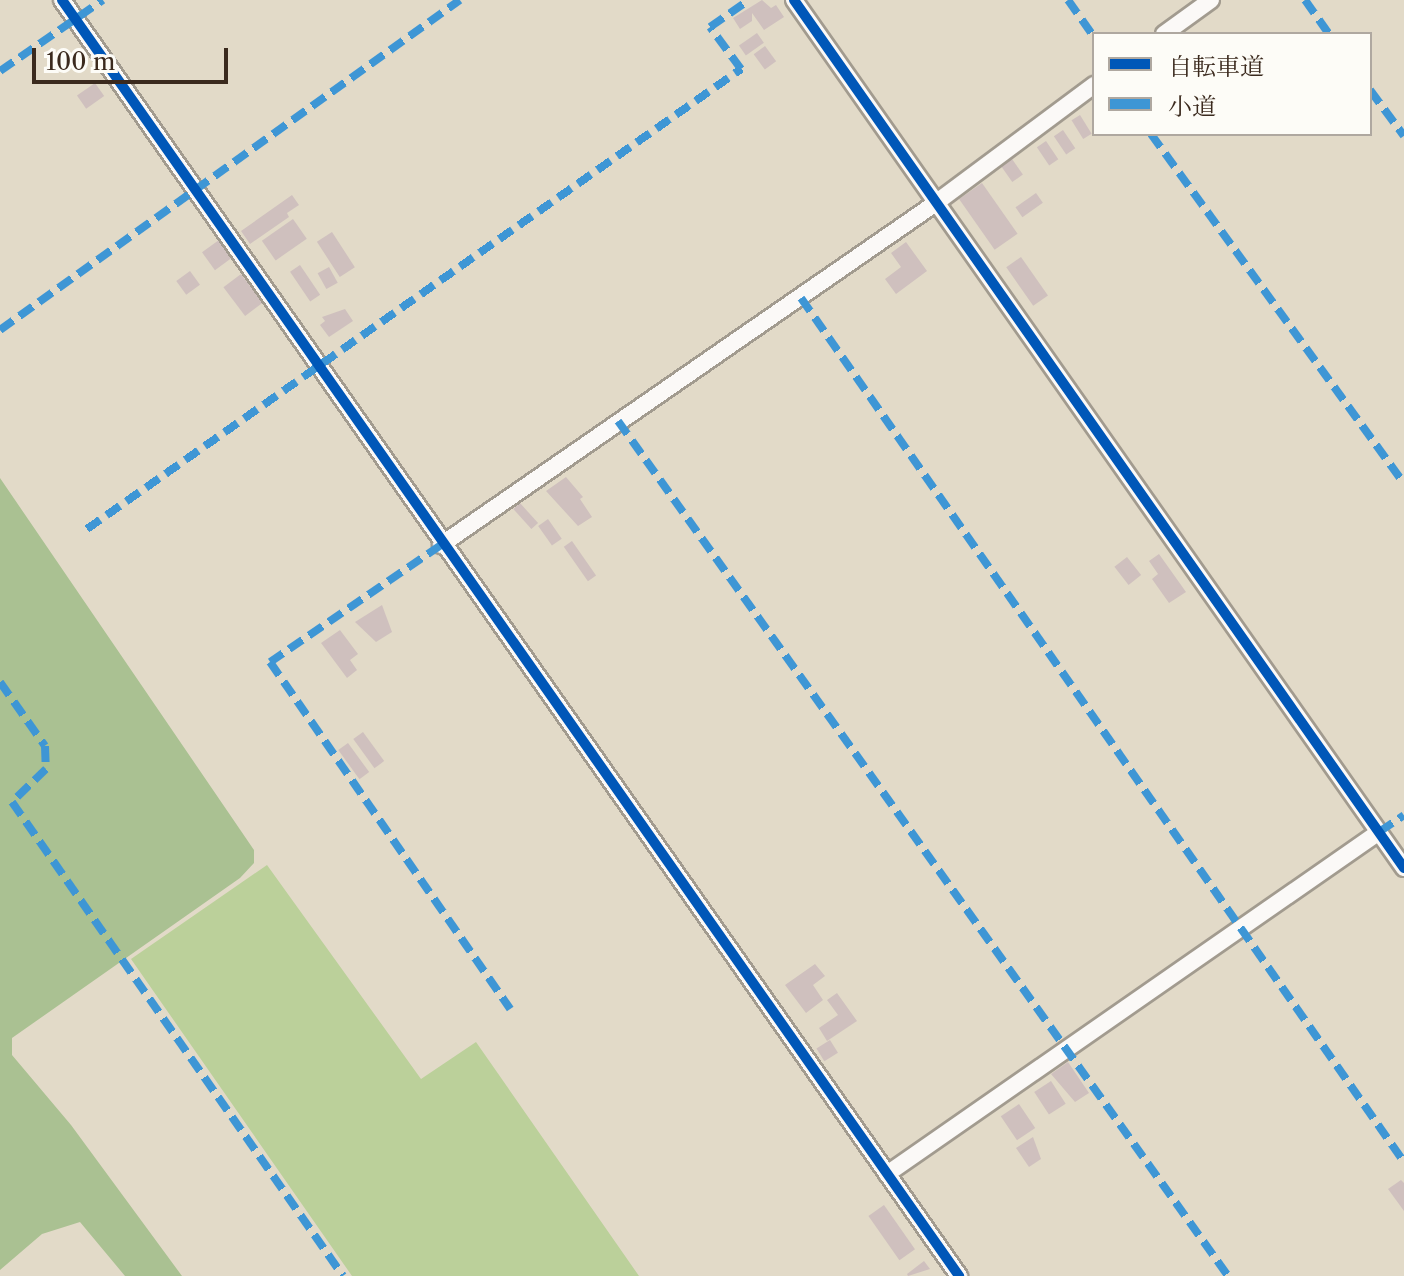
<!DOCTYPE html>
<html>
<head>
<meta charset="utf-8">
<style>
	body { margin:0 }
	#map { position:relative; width:1404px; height:1276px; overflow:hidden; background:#e2dac8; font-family:"Libre Caslon Text","Noto Serif JP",serif }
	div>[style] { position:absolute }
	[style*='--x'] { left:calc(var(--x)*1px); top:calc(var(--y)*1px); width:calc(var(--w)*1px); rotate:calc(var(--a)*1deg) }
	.green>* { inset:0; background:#bbd09a }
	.forest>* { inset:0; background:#aac192 }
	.building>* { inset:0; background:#cfc0be; transform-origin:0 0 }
	.roads { filter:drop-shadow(2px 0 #a29b8f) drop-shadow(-2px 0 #a29b8f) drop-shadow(0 2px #a29b8f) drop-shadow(0 -2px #a29b8f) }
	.minor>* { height:16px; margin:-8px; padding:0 8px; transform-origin:8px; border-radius:8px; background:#fbf9f7 }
	.quiet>* { height:8px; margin-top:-4px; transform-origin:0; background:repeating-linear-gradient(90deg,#3e96d5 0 16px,transparent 0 24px) }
	.cycleway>* { height:10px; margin:-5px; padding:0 5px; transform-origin:5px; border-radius:5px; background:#0057b8 }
	span { translate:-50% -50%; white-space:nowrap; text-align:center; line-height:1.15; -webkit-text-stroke:8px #fdfcf7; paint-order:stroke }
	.legend { position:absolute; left:1092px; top:32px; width:280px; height:104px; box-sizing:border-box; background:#fdfcf7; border:2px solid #afa8a0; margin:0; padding:10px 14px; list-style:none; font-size:24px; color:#3b2a1e }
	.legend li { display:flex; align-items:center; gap:16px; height:40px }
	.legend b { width:40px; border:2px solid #afa8a0 }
	.scale { position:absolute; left:32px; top:48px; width:196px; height:36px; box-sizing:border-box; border:4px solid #3b2a1e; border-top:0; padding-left:10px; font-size:24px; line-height:28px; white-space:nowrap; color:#3b2a1e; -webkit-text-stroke:6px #fdfcf7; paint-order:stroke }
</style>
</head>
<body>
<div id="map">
	<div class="green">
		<div style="clip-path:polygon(267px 865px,421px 1079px,476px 1042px,639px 1276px,352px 1276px,131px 959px)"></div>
	</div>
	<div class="forest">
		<div style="clip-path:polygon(0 478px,254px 850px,254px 863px,240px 878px,12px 1038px,12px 1055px,71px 1125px,182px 1276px,125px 1276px,80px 1222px,42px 1234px,0 1270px)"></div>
	</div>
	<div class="building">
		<div style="clip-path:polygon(762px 0,771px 8px,776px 5px,784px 17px,764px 30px,752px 13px,752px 21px,740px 29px,733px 18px)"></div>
		<div style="left:757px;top:33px;width:12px;height:22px;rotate:55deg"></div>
		<div style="left:765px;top:46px;width:19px;height:14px;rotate:54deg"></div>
		<div style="left:95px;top:83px;width:16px;height:22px;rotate:55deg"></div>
		<div style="left:1080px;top:115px;width:22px;height:10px;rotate:58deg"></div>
		<div style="left:1063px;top:130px;width:22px;height:11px;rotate:56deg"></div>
		<div style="left:1046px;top:141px;width:22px;height:11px;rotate:56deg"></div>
		<div style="left:1012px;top:159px;width:19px;height:13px;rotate:55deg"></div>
		<div style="left:982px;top:183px;width:62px;height:28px;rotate:55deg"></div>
		<div style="left:1036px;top:193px;width:12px;height:25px;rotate:55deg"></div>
		<div style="clip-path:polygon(292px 195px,299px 205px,287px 213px,289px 217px,250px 244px,241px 231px)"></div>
		<div style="left:293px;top:219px;width:24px;height:38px;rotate:55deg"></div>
		<div style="left:332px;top:232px;width:42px;height:18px;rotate:57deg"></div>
		<div style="left:219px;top:240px;width:22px;height:21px;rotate:54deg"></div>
		<div style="clip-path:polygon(906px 242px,927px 271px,896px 294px,885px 279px,901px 267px,891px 253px)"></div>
		<div style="left:1021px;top:257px;width:47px;height:18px;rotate:55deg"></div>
		<div style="left:300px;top:265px;width:36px;height:12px;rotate:56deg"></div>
		<div style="left:329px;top:267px;width:18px;height:13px;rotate:61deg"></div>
		<div style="left:190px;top:271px;width:17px;height:17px;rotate:54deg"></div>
		<div style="left:241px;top:274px;width:36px;height:22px;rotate:53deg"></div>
		<div style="clip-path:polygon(345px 309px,353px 321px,329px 337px,320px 325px,325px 321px,322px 317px)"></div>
		<div style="clip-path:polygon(566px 477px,583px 497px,580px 499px,592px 517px,578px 526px,546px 491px)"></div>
		<div style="left:520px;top:503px;width:27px;height:9px;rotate:48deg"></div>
		<div style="left:548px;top:519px;width:24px;height:12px;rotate:55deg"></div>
		<div style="left:572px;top:541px;width:42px;height:10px;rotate:55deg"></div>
		<div style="clip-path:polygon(1159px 554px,1186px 592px,1169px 603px,1152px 579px,1158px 574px,1149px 561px)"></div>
		<div style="left:1127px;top:557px;width:23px;height:16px;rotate:52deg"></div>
		<div style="clip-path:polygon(382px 605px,392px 632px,376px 642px,355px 622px)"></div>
		<div style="clip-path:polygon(340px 630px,358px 654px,350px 660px,357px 670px,347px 678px,321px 643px)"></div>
		<div style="left:363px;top:732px;width:36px;height:12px;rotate:54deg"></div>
		<div style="left:348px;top:743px;width:36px;height:12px;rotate:54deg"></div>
		<div style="clip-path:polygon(815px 964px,825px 976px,813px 985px,823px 1000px,806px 1013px,785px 985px)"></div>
		<div style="clip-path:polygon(837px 993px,857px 1021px,827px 1041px,819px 1028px,838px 1015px,827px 1000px)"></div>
		<div style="left:830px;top:1040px;width:15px;height:16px;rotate:58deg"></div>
		<div style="clip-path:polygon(1068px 1062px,1089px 1093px,1075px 1102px,1051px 1074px)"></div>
		<div style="left:1051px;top:1081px;width:27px;height:20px;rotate:57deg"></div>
		<div style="left:1019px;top:1104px;width:29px;height:22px;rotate:56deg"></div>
		<div style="clip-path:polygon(1033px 1137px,1041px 1159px,1029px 1167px,1016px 1148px)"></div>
		<div style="clip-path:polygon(1401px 1180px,1404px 1183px,1404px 1211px,1388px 1189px)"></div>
		<div style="left:884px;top:1205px;width:54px;height:19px;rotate:55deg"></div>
		<div style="clip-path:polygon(924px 1261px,930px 1269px,908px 1276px,907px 1274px)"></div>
	</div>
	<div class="roads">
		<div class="minor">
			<div style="--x:62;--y:0;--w:1560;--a:54.89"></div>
			<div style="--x:794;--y:0;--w:1061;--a:54.9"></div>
			<div style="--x:1164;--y:34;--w:58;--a:-35.9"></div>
			<div style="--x:441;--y:545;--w:598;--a:-34.65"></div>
			<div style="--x:933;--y:205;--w:201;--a:-36.7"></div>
			<div style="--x:887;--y:1174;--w:599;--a:-34.8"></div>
		</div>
	</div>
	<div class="quiet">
		<div style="--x:1068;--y:0;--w:45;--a:54.9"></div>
		<div style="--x:1305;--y:0;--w:42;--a:54.8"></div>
		<div style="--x:0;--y:71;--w:125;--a:-34.6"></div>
		<div style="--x:1370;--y:90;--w:57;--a:53.5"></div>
		<div style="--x:1151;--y:134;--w:431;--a:54.1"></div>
		<div style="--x:801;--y:298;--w:1054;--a:55.09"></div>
		<div style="--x:0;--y:330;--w:566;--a:-35.66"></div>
		<div style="--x:618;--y:421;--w:1050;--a:54.49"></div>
		<div style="--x:87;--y:529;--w:800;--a:-35.12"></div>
		<div style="--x:741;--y:69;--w:52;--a:-126.4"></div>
		<div style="--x:710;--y:27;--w:47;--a:-34.7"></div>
		<div style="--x:441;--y:545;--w:207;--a:145.6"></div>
		<div style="--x:270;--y:662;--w:422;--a:55.3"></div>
		<div style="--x:0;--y:682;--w:78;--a:54.9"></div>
		<div style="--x:45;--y:746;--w:23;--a:88"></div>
		<div style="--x:46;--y:769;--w:47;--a:135.9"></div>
		<div style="--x:12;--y:802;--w:578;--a:55.07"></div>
		<div style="--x:1379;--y:832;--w:30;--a:-34"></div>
	</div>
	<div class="cycleway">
		<div style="--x:62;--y:0;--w:1560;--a:54.89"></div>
		<div style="--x:794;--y:0;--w:1061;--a:54.9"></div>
	</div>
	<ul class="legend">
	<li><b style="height:10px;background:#0057b8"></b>自転車道</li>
	<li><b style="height:10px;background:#3e96d5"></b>小道</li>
	</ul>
	<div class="scale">100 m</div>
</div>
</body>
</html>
